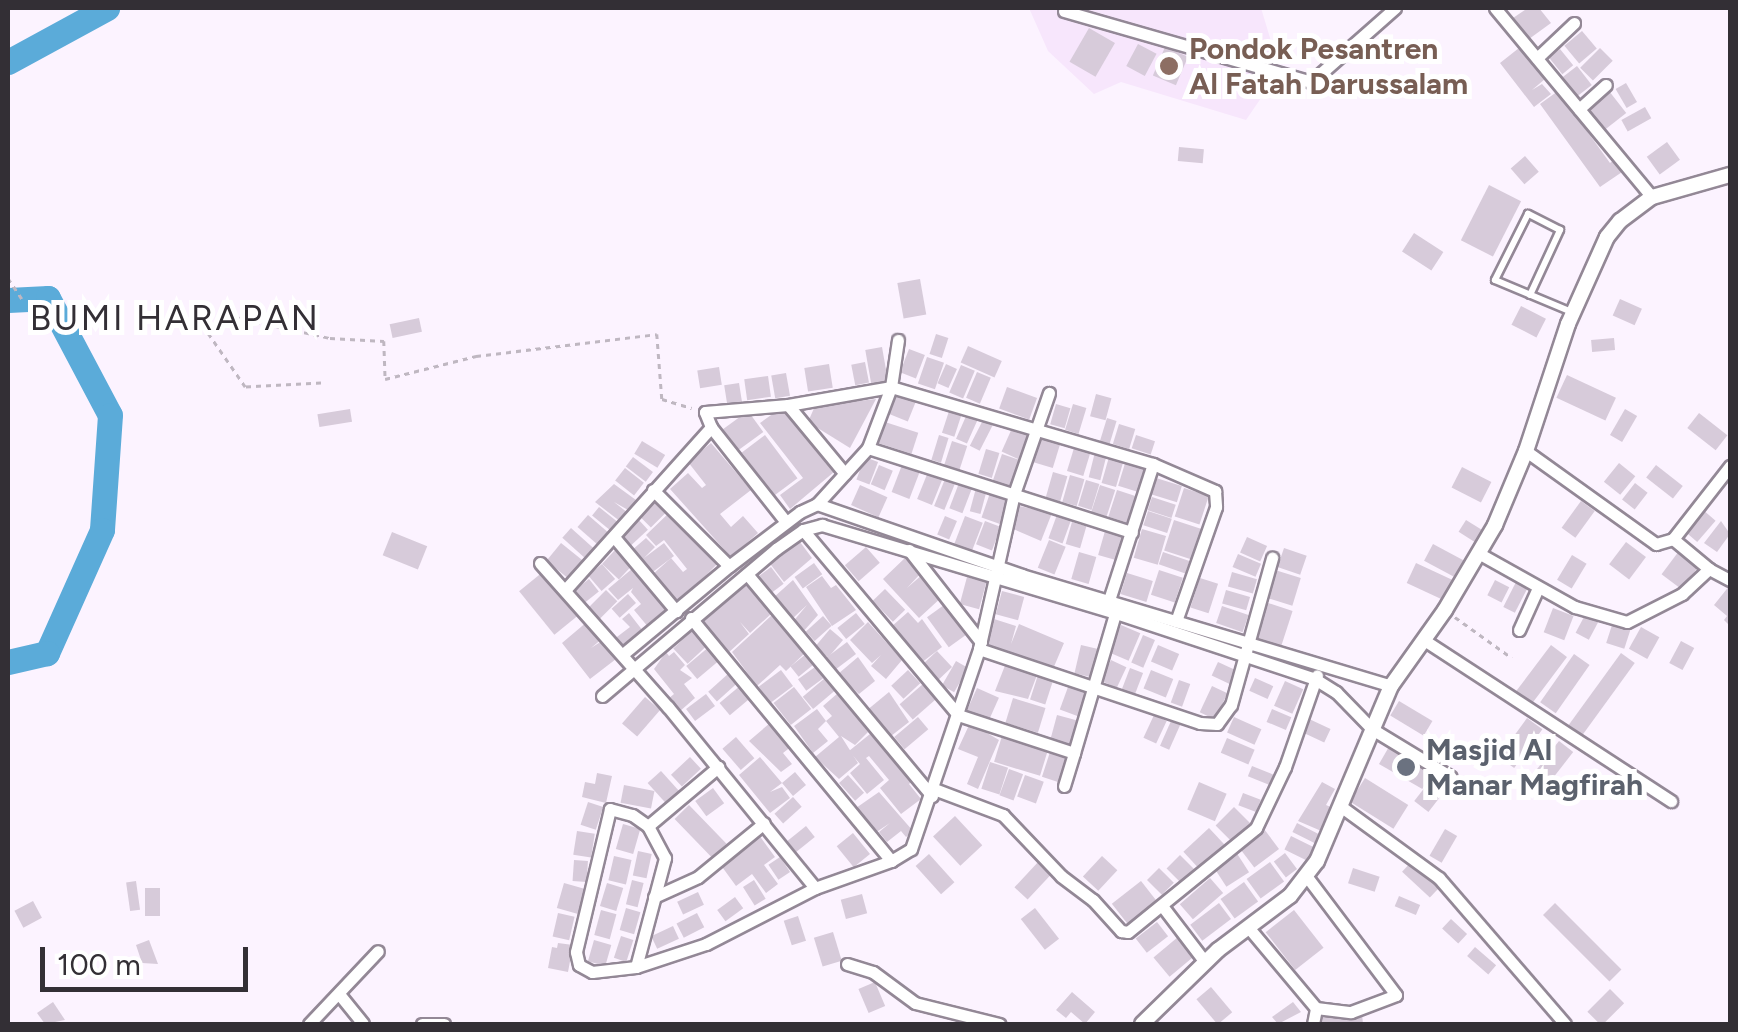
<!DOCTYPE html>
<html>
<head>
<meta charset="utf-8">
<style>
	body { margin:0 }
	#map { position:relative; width:1738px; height:1032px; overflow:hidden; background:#fcf3ff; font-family:Figtree,sans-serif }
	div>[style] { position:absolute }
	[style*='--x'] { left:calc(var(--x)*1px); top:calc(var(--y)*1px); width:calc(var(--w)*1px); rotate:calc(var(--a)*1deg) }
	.built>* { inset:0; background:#f7e6fc }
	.river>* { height:25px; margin:-12.5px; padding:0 12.5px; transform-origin:12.5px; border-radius:12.5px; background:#5babd9 }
	.building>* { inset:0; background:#d7cbda; transform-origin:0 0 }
	.path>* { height:2.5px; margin-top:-1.25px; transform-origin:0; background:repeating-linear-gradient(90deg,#bfb7c1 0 5px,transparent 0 10px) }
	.roads { filter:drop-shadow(2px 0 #938896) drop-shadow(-2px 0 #938896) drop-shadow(0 2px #938896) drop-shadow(0 -2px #938896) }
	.service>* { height:6px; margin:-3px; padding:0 3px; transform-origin:3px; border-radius:3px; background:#fff }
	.minor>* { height:11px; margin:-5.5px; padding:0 5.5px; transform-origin:5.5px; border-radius:5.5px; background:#fff }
	.tertiary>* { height:14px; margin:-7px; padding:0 7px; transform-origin:7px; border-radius:7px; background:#fff }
	.dots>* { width:28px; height:28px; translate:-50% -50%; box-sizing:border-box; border:5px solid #fff; border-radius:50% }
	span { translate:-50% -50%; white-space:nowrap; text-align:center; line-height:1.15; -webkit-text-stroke:10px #fff; paint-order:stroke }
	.education-label { font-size:30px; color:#785e54; font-weight:700 }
	.left { translate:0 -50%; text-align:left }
	.worship-label { font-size:30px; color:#5b616d; font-weight:700 }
	.quarter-label { font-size:35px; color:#332f35; letter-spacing:2.5px }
	.frame { position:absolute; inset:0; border:10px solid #332f35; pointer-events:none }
	.scale { position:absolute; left:40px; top:947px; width:208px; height:45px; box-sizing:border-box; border:5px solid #332f35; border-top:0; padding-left:12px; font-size:30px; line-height:35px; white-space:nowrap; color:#332f35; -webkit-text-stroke:8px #fff; paint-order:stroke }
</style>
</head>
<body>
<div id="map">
	<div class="built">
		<div style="clip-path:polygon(1029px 8px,1261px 8px,1274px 51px,1272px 82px,1246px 120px,1121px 82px,1094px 94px,1048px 51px)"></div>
	</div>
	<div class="river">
		<div style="--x:8;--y:62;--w:113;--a:-28.6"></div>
		<div style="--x:8;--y:300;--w:40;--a:-2.9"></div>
		<div style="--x:48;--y:298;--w:132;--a:62.1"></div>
		<div style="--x:110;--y:415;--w:115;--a:94"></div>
		<div style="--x:102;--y:530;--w:135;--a:114.1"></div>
		<div style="--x:47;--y:653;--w:40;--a:167"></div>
	</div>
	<div class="building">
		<div style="clip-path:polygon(1528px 8px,1539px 8px,1551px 23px,1529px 39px,1513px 18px)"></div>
		<div style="left:1089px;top:28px;width:30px;height:39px;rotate:30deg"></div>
		<div style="left:1582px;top:31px;width:23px;height:23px;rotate:50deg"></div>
		<div style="left:1138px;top:44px;width:21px;height:25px;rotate:28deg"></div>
		<div style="left:1165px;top:47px;width:25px;height:31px;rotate:23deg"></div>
		<div style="clip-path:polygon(1519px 48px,1545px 79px,1532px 90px,1542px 84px,1551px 94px,1534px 107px,1500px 63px)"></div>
		<div style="left:1600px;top:48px;width:18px;height:28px;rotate:45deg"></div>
		<div style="left:1560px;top:49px;width:21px;height:14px;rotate:51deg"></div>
		<div style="left:1577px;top:66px;width:24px;height:18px;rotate:52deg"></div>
		<div style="left:1252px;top:73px;width:15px;height:17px;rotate:23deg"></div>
		<div style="left:1626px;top:83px;width:22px;height:12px;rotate:60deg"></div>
		<div style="clip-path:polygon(1558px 91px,1610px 163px,1616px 158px,1625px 170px,1600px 187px,1540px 104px)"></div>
		<div style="left:1609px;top:91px;width:28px;height:28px;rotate:52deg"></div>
		<div style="left:1645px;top:107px;width:13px;height:27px;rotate:61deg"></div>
		<div style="left:1667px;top:142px;width:22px;height:25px;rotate:54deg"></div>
		<div style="left:1179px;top:147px;width:25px;height:14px;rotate:5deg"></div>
		<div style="left:1525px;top:156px;width:21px;height:19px;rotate:49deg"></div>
		<div style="left:1489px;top:185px;width:36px;height:62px;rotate:27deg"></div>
		<div style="left:1414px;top:233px;width:35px;height:22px;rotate:33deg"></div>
		<div style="left:920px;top:279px;width:36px;height:23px;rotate:80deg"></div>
		<div style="left:1620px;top:299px;width:24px;height:18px;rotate:24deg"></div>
		<div style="left:1521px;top:306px;width:28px;height:21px;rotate:27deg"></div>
		<div style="left:419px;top:318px;width:14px;height:30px;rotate:78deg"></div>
		<div style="left:936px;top:334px;width:13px;height:21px;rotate:18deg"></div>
		<div style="left:1614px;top:338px;width:12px;height:23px;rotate:85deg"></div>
		<div style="left:968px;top:346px;width:37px;height:18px;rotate:24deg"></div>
		<div style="left:882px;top:347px;width:35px;height:17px;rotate:80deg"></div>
		<div style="left:909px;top:349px;width:17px;height:25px;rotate:21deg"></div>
		<div style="left:927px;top:357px;width:18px;height:28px;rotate:19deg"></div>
		<div style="left:865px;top:362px;width:21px;height:14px;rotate:79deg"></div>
		<div style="left:829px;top:364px;width:24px;height:25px;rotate:81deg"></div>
		<div style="left:946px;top:364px;width:12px;height:21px;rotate:24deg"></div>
		<div style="left:961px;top:365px;width:15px;height:30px;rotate:23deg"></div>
		<div style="left:719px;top:367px;width:18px;height:22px;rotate:81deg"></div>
		<div style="left:977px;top:372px;width:15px;height:28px;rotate:23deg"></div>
		<div style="left:786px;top:373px;width:23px;height:15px;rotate:80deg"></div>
		<div style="left:1567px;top:375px;width:54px;height:25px;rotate:25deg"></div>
		<div style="left:768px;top:376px;width:21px;height:24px;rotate:82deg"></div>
		<div style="left:739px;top:383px;width:20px;height:15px;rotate:81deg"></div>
		<div style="left:1007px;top:387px;width:32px;height:23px;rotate:20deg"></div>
		<div style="left:896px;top:392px;width:22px;height:23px;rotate:22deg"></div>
		<div style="left:1096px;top:394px;width:16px;height:23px;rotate:15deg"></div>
		<div style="clip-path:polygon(876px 399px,850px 448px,808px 422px,815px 406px)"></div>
		<div style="left:1056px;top:404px;width:15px;height:21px;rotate:16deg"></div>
		<div style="left:1073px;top:404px;width:14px;height:27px;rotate:17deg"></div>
		<div style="clip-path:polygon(781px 408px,834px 472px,790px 509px,780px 495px,803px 478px,760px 423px)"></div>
		<div style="left:950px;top:408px;width:13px;height:26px;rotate:18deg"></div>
		<div style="left:350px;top:409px;width:13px;height:33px;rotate:81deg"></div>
		<div style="left:1625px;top:409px;width:14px;height:30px;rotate:30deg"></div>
		<div style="left:748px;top:411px;width:26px;height:31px;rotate:54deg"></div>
		<div style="left:1699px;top:413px;width:36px;height:19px;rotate:38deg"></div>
		<div style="left:967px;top:414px;width:12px;height:27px;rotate:24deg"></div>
		<div style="left:1107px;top:418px;width:10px;height:24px;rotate:17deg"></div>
		<div style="left:983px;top:420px;width:11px;height:29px;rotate:27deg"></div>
		<div style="left:885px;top:422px;width:35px;height:22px;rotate:18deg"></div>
		<div style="left:1119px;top:424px;width:17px;height:21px;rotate:17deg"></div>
		<div style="left:1013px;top:426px;width:20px;height:28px;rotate:24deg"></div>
		<div style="left:765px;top:435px;width:54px;height:29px;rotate:53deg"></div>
		<div style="left:939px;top:435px;width:10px;height:26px;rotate:17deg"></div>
		<div style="left:1136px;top:435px;width:20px;height:14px;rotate:18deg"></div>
		<div style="left:1040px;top:438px;width:21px;height:25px;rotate:17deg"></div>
		<div style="left:642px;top:441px;width:27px;height:15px;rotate:31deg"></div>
		<div style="left:952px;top:441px;width:16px;height:25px;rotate:18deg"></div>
		<div style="clip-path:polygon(711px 443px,751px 490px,720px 514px,731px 527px,743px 516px,758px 533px,731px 557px,670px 489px,688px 473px,702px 488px,706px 485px,688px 462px)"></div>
		<div style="left:1074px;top:448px;width:17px;height:24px;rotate:17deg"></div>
		<div style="left:986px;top:449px;width:14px;height:26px;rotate:17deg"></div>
		<div style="left:1095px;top:452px;width:12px;height:26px;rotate:14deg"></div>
		<div style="left:1002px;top:454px;width:18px;height:28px;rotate:19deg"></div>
		<div style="left:633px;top:457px;width:25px;height:12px;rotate:37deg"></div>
		<div style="left:865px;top:457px;width:14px;height:24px;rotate:21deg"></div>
		<div style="left:1109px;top:457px;width:15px;height:27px;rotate:16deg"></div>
		<div style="left:1126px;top:460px;width:21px;height:27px;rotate:17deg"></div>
		<div style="left:1619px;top:463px;width:21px;height:24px;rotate:39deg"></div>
		<div style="left:879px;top:465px;width:15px;height:21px;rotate:23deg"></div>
		<div style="left:902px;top:465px;width:19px;height:29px;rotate:21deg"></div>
		<div style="left:1656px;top:465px;width:34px;height:16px;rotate:38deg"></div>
		<div style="left:1462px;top:467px;width:33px;height:23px;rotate:27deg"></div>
		<div style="left:625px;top:468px;width:24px;height:16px;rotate:38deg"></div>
		<div style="left:928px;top:472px;width:16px;height:29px;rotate:22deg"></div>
		<div style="left:1053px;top:472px;width:15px;height:28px;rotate:16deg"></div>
		<div style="left:1070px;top:475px;width:15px;height:28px;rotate:16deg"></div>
		<div style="left:1156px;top:478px;width:27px;height:17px;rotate:17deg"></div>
		<div style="left:945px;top:479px;width:11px;height:29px;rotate:22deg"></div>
		<div style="left:1086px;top:480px;width:14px;height:27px;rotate:17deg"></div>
		<div style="left:959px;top:483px;width:14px;height:27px;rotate:21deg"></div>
		<div style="left:1635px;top:483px;width:16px;height:21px;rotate:38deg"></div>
		<div style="clip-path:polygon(614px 484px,636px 500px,628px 510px,614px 502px,628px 513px,621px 522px,595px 502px)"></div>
		<div style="left:860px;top:485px;width:30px;height:22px;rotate:24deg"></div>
		<div style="left:1100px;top:485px;width:16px;height:28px;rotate:18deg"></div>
		<div style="left:976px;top:488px;width:11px;height:24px;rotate:15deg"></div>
		<div style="left:1184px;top:488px;width:26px;height:30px;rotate:18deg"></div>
		<div style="left:1117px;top:490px;width:20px;height:28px;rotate:18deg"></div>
		<div style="left:990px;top:493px;width:21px;height:26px;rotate:19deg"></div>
		<div style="left:1152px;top:497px;width:25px;height:14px;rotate:18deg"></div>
		<div style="left:653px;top:500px;width:18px;height:21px;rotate:45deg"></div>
		<div style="left:1581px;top:501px;width:17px;height:33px;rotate:36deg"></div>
		<div style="clip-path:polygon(1019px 506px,1052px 513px,1041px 541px,1011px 528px)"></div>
		<div style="left:599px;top:507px;width:26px;height:11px;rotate:39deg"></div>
		<div style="left:1702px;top:509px;width:18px;height:28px;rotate:41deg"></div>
		<div style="clip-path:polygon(672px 510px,720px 561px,678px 604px,652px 575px,671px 558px,683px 572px,687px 569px,664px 540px,656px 546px,646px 535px)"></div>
		<div style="left:1148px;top:511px;width:25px;height:15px;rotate:18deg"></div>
		<div style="left:1058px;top:512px;width:15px;height:28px;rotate:20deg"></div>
		<div style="left:588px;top:515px;width:28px;height:16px;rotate:41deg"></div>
		<div style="left:945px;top:516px;width:13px;height:20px;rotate:23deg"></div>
		<div style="left:965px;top:516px;width:19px;height:31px;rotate:21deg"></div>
		<div style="left:637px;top:518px;width:16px;height:24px;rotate:47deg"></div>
		<div style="left:1174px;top:520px;width:29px;height:32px;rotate:18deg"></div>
		<div style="left:1466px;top:520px;width:19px;height:14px;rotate:32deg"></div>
		<div style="left:985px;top:521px;width:17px;height:25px;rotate:21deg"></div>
		<div style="clip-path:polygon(1721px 521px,1730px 534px,1717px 552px,1704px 543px)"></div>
		<div style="left:1072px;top:522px;width:15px;height:23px;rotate:16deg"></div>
		<div style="left:571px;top:528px;width:30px;height:13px;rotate:42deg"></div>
		<div style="left:1142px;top:529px;width:25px;height:30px;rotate:16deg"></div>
		<div style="left:1105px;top:531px;width:22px;height:25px;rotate:16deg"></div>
		<div style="left:392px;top:532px;width:38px;height:25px;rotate:22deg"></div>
		<div style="left:1247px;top:537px;width:22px;height:17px;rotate:24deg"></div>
		<div style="clip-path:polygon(646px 538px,655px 547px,644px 558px,664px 543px,674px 556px,650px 574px,631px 551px)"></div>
		<div style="left:1049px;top:540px;width:18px;height:30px;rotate:22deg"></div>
		<div style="clip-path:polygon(800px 542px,812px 558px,784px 582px,768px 561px)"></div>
		<div style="left:1626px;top:542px;width:25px;height:28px;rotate:37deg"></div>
		<div style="left:561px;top:543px;width:28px;height:23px;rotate:39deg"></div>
		<div style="left:1433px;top:544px;width:36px;height:19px;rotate:28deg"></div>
		<div style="left:866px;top:547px;width:21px;height:28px;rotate:49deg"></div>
		<div style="left:1284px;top:548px;width:24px;height:20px;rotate:19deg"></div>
		<div style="left:615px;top:550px;width:23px;height:19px;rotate:43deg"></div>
		<div style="left:1679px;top:551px;width:25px;height:29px;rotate:37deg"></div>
		<div style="left:1079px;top:552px;width:18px;height:28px;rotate:16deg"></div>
		<div style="left:1163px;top:552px;width:28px;height:13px;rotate:19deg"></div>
		<div style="left:1238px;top:554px;width:25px;height:14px;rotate:23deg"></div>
		<div style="left:1572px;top:555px;width:17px;height:29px;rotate:31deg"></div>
		<div style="clip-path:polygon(906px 557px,922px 572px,907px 588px,923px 574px,943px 596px,919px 618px,883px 579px)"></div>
		<div style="left:814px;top:563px;width:14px;height:24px;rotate:54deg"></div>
		<div style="left:1416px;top:563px;width:41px;height:22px;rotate:25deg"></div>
		<div style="left:602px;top:564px;width:20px;height:18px;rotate:49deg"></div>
		<div style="left:771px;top:567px;width:21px;height:15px;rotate:53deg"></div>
		<div style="clip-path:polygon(633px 568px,670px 611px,649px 628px,634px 610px,641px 604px,631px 592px,633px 588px,618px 600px,608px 589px)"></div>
		<div style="left:1159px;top:570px;width:25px;height:26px;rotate:18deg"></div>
		<div style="left:1275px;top:570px;width:27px;height:29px;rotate:17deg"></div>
		<div style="left:544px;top:571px;width:56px;height:32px;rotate:51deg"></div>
		<div style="left:1232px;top:572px;width:26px;height:15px;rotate:16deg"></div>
		<div style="left:1127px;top:573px;width:27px;height:22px;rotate:17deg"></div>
		<div style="clip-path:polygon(822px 576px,831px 588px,836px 585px,856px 610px,832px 626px,806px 587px)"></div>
		<div style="left:967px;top:577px;width:20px;height:28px;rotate:15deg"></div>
		<div style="left:1200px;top:578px;width:19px;height:31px;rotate:18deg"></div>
		<div style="left:589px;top:579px;width:16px;height:18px;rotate:52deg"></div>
		<div style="clip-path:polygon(793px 580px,818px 615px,802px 633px,791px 624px,807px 605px,792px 619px,773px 598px)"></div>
		<div style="left:1495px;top:580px;width:16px;height:17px;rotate:27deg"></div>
		<div style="left:1516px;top:582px;width:13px;height:28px;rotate:27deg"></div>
		<div style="clip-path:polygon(746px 585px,771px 614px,750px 633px,740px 622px,749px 634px,728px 653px,702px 620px)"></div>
		<div style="clip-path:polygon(1730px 585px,1730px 626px,1724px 620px,1727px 616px,1714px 605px)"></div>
		<div style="left:885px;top:589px;width:29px;height:17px;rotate:46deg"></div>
		<div style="left:606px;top:590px;width:16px;height:26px;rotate:45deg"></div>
		<div style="left:1226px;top:590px;width:25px;height:14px;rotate:16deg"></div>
		<div style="left:1002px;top:591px;width:23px;height:24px;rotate:15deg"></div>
		<div style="left:628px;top:594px;width:12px;height:22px;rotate:48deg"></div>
		<div style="left:1265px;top:602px;width:29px;height:37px;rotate:18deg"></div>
		<div style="left:944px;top:605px;width:37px;height:21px;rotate:54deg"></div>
		<div style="left:1222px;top:606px;width:28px;height:18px;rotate:19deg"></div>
		<div style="left:1553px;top:608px;width:22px;height:26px;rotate:21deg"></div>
		<div style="clip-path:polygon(908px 612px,918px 623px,922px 619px,942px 647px,921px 663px,891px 627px)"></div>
		<div style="clip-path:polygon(629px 613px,643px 631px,620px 649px,613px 640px,630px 627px,622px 619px)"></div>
		<div style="left:856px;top:613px;width:14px;height:24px;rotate:51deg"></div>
		<div style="clip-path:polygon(772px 615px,807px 651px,786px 671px,780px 665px,757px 686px,732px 652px)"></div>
		<div style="left:1585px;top:615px;width:15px;height:20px;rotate:28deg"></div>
		<div style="left:823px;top:616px;width:13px;height:23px;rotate:48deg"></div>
		<div style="clip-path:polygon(994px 619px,1016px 626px,1011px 644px,1019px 624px,1064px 643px,1053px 669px,986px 645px)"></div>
		<div style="clip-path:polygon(588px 621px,603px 638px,591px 648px,602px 641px,616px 659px,590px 679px,562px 643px)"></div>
		<div style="clip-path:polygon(868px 622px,902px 660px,886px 679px,871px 666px,881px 655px,872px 663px,850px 640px)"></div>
		<div style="left:1613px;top:622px;width:19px;height:22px;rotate:18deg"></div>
		<div style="left:1121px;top:625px;width:21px;height:30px;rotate:23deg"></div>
		<div style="left:1641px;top:627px;width:21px;height:25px;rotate:29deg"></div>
		<div style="left:830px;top:629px;width:17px;height:23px;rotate:40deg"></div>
		<div style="left:693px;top:630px;width:21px;height:27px;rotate:47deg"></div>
		<div style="left:1143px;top:635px;width:13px;height:30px;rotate:23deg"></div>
		<div style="left:1681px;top:641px;width:15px;height:25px;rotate:28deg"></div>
		<div style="left:847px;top:642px;width:15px;height:26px;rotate:53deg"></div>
		<div style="left:1081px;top:645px;width:22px;height:29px;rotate:13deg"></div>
		<div style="left:1158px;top:645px;width:23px;height:18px;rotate:23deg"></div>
		<div style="left:1551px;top:645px;width:20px;height:59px;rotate:37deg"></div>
		<div style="left:710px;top:646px;width:17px;height:31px;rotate:50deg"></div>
		<div style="left:937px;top:651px;width:22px;height:21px;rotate:47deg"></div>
		<div style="clip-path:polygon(666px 652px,669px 656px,674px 652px,685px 665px,680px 670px,692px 678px,684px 684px,695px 698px,679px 712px,668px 699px,674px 694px,654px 669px)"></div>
		<div style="left:1621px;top:653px;width:17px;height:89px;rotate:36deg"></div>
		<div style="left:806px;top:654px;width:13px;height:20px;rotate:51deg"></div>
		<div style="left:1574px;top:654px;width:19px;height:59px;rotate:35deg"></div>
		<div style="clip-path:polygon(858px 657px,875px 681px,859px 694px,838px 674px)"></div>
		<div style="left:1111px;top:660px;width:17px;height:23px;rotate:25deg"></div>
		<div style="left:956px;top:661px;width:14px;height:28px;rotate:30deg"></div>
		<div style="left:1218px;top:662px;width:21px;height:15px;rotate:25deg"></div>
		<div style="clip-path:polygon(1006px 663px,1037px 675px,1028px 699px,995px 691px)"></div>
		<div style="left:815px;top:667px;width:14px;height:21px;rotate:54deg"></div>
		<div style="left:1130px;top:668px;width:14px;height:23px;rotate:21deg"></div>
		<div style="left:781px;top:670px;width:20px;height:28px;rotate:53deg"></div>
		<div style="left:908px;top:670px;width:18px;height:23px;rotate:47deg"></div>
		<div style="left:1151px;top:670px;width:24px;height:20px;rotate:22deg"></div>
		<div style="left:1039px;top:672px;width:16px;height:29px;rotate:18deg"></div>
		<div style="left:729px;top:673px;width:13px;height:28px;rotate:48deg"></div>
		<div style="left:825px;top:678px;width:16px;height:29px;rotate:50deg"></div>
		<div style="left:1255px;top:678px;width:20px;height:14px;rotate:24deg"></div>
		<div style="left:1179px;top:680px;width:12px;height:24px;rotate:20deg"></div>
		<div style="left:1285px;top:681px;width:20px;height:27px;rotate:24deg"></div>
		<div style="left:923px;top:684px;width:20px;height:31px;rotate:49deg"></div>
		<div style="left:741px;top:685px;width:16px;height:28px;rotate:50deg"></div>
		<div style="left:1212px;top:686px;width:17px;height:29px;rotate:25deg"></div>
		<div style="left:794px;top:687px;width:28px;height:26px;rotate:52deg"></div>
		<div style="left:1068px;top:687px;width:23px;height:24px;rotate:20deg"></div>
		<div style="left:977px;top:688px;width:24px;height:25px;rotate:24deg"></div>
		<div style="clip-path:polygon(889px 692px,909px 722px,891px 736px,866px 711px)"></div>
		<div style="clip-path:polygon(838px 693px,868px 732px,855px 745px,841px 736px,858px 763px,839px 779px,815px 757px,839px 737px,826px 721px,818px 729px,828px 741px,813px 753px,794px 726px,817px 709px,826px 721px,832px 716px,823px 706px)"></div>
		<div style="left:706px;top:694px;width:15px;height:25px;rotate:53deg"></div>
		<div style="left:645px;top:697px;width:20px;height:35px;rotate:41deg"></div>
		<div style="left:1013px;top:698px;width:34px;height:26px;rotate:17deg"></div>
		<div style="left:1399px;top:701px;width:39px;height:17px;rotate:31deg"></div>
		<div style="left:1272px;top:709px;width:21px;height:14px;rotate:23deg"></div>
		<div style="left:1057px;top:715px;width:23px;height:26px;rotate:15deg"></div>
		<div style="left:1154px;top:715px;width:14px;height:25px;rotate:25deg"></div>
		<div style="left:918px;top:717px;width:16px;height:31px;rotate:50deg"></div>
		<div style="left:1234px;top:717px;width:30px;height:17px;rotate:24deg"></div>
		<div style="left:1307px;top:718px;width:26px;height:15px;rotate:25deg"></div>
		<div style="left:1527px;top:718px;width:19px;height:48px;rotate:36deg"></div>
		<div style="left:1171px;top:721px;width:10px;height:27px;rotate:24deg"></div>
		<div style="clip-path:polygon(770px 723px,792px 746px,783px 753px,792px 764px,781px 772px,749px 741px)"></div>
		<div style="clip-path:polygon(970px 723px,999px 740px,978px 789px,967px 784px,978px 757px,958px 749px)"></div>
		<div style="clip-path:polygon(870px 734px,912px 781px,909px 784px,921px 799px,901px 814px,880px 788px,889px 780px,869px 756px,866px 758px,884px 780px,867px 794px,850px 773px,860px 764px,849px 751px)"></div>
		<div style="left:1002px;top:736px;width:48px;height:27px;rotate:17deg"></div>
		<div style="left:736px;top:737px;width:28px;height:18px;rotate:49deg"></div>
		<div style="left:1227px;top:738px;width:30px;height:16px;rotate:23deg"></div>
		<div style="left:1559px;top:741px;width:18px;height:49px;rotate:38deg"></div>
		<div style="left:1390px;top:745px;width:50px;height:22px;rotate:30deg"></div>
		<div style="left:1050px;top:752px;width:20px;height:26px;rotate:18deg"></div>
		<div style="left:690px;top:757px;width:16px;height:26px;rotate:47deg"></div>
		<div style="clip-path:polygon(760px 757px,782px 783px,795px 772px,806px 785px,793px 796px,782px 783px,770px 792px,782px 787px,790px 798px,770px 813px,739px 775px)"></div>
		<div style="left:990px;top:762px;width:19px;height:28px;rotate:18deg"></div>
		<div style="left:1252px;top:766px;width:24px;height:11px;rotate:22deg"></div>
		<div style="left:1009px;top:769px;width:15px;height:28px;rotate:20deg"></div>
		<div style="left:661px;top:771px;width:30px;height:18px;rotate:48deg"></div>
		<div style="clip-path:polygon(597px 773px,612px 776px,606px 803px,582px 797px,585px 782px,595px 784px)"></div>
		<div style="left:848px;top:775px;width:24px;height:12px;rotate:48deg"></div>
		<div style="left:1025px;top:775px;width:20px;height:23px;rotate:20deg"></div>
		<div style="left:1365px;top:778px;width:51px;height:28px;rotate:32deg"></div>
		<div style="left:1199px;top:782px;width:30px;height:30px;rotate:23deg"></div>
		<div style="clip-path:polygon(1322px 782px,1335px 789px,1326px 805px,1335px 809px,1326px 833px,1298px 821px)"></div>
		<div style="left:1429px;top:782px;width:18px;height:24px;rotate:38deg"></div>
		<div style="left:624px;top:785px;width:31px;height:18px;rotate:11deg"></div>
		<div style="left:713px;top:788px;width:19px;height:22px;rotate:54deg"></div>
		<div style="clip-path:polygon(879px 792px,913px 831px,906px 837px,901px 831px,887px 842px,879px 832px,890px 823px,875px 833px,856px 808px)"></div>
		<div style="left:1243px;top:793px;width:19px;height:13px;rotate:21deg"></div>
		<div style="left:793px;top:797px;width:13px;height:25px;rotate:48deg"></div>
		<div style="left:588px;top:802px;width:16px;height:24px;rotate:18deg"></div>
		<div style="left:689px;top:805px;width:54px;height:20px;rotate:46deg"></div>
		<div style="left:1234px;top:807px;width:23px;height:26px;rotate:45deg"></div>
		<div style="left:955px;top:816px;width:40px;height:30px;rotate:47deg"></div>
		<div style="left:1297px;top:823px;width:28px;height:10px;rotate:27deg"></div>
		<div style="left:623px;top:824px;width:18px;height:26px;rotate:16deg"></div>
		<div style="left:806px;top:826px;width:14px;height:24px;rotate:51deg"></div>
		<div style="left:1209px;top:828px;width:25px;height:35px;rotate:47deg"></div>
		<div style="left:1264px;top:829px;width:25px;height:31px;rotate:53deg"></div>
		<div style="left:1445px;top:829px;width:14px;height:31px;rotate:30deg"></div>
		<div style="left:577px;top:831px;width:18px;height:24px;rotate:9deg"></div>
		<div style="left:853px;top:833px;width:27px;height:21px;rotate:51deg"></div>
		<div style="clip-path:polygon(759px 835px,775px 857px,764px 865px,778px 884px,766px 893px,752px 874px,736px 886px,720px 864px)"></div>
		<div style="left:1291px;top:836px;width:30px;height:15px;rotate:26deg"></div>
		<div style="left:638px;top:851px;width:14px;height:25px;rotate:12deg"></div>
		<div style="left:1236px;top:852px;width:24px;height:27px;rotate:57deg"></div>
		<div style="left:1285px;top:853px;width:20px;height:14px;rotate:53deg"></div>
		<div style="left:929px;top:854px;width:38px;height:18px;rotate:48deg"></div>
		<div style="left:1180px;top:855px;width:23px;height:19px;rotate:45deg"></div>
		<div style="left:614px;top:856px;width:18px;height:25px;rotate:13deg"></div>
		<div style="left:1102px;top:856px;width:21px;height:28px;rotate:43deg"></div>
		<div style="left:780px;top:857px;width:18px;height:14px;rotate:56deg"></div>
		<div style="left:574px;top:860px;width:14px;height:21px;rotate:4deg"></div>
		<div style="left:1413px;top:860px;width:38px;height:16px;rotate:43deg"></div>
		<div style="left:1039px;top:861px;width:18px;height:36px;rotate:43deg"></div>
		<div style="left:1270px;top:862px;width:24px;height:29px;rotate:54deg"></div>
		<div style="left:1159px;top:868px;width:21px;height:17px;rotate:45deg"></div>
		<div style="left:1353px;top:868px;width:28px;height:16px;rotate:18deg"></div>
		<div style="left:1210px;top:878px;width:20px;height:40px;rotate:49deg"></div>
		<div style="left:632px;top:880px;width:12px;height:25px;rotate:14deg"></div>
		<div style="left:754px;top:880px;width:22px;height:13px;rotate:58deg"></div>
		<div style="left:136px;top:881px;width:29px;height:10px;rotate:82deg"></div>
		<div style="left:1141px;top:881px;width:28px;height:37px;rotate:52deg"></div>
		<div style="left:1244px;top:882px;width:24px;height:29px;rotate:54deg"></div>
		<div style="left:564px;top:883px;width:22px;height:26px;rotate:16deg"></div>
		<div style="left:607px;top:883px;width:17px;height:24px;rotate:17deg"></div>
		<div style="left:160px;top:888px;width:28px;height:15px;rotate:90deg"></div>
		<div style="left:698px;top:892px;width:14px;height:23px;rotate:65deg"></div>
		<div style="left:862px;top:894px;width:20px;height:22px;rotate:75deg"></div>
		<div style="left:1399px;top:896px;width:23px;height:11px;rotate:23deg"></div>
		<div style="left:735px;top:897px;width:14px;height:22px;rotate:54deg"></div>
		<div style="left:33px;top:901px;width:19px;height:21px;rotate:62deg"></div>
		<div style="left:1219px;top:903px;width:20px;height:36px;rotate:53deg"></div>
		<div style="left:1555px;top:903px;width:94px;height:17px;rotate:45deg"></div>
		<div style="left:626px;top:908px;width:15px;height:23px;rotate:16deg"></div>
		<div style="left:1035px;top:908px;width:39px;height:18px;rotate:52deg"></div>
		<div style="left:601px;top:910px;width:16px;height:26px;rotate:15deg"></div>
		<div style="left:1294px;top:910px;width:48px;height:36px;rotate:52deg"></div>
		<div style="left:558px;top:913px;width:17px;height:24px;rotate:13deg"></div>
		<div style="left:697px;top:913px;width:16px;height:23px;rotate:63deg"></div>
		<div style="left:798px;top:916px;width:26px;height:15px;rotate:72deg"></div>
		<div style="left:1451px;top:919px;width:22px;height:13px;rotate:43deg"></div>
		<div style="left:1157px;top:922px;width:18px;height:27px;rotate:52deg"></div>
		<div style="left:673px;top:926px;width:14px;height:24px;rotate:65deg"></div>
		<div style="left:833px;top:932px;width:30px;height:20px;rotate:73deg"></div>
		<div style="left:621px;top:936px;width:13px;height:23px;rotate:18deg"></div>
		<div style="left:1178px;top:937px;width:25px;height:32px;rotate:50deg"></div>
		<div style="clip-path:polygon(149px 940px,158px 964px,142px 963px,136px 945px)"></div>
		<div style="left:594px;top:940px;width:18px;height:22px;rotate:16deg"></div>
		<div style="clip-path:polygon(558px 943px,573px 945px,568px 972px,548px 968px,552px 947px,557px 948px)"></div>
		<div style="left:1475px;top:947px;width:28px;height:12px;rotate:41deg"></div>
		<div style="left:875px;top:982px;width:26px;height:18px;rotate:67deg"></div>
		<div style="left:1211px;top:987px;width:33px;height:19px;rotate:50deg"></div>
		<div style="left:1610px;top:989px;width:20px;height:32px;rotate:45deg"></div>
		<div style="clip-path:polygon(1072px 992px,1095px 1012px,1085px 1024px,1071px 1012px,1066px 1018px,1056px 1010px)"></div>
		<div style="clip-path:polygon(53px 1002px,65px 1020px,45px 1024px,37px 1013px)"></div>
		<div style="clip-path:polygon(1293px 1002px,1301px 1012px,1278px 1024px,1272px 1017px)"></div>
		<div style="clip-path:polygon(1362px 1014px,1363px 1024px,1322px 1024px,1321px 1016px)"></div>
	</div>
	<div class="path">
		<div style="--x:8;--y:278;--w:25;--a:56"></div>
		<div style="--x:321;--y:383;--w:76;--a:177"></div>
		<div style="--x:245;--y:387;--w:83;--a:-124.7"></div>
		<div style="--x:198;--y:319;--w:28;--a:-8"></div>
		<div style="--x:226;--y:315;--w:107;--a:12.5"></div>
		<div style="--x:330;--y:338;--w:54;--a:3.2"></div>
		<div style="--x:384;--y:341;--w:38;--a:88"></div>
		<div style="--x:385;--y:379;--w:94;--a:-14.2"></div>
		<div style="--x:476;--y:356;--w:182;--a:-6.9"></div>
		<div style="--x:657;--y:334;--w:65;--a:85.6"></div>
		<div style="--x:662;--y:399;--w:31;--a:17"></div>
		<div style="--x:1455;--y:617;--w:70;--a:35.7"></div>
	</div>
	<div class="roads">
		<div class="service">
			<div style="--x:1530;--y:295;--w:72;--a:-65.2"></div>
			<div style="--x:1560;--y:230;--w:36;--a:-153"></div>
			<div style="--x:1528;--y:214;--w:74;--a:116.6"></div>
			<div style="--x:1495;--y:280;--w:83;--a:22.6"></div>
		</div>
		<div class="minor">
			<div style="--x:1495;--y:8;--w:246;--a:50.3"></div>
			<div style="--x:1064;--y:11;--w:257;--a:16"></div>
			<div style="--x:1311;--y:82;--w:112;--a:-41.4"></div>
			<div style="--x:1537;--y:58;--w:51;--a:-43.4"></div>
			<div style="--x:1579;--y:109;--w:36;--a:-42"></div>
			<div style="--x:898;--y:340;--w:48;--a:98.5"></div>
			<div style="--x:891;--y:387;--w:273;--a:16.4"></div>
			<div style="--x:1153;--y:464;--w:68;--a:23.5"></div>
			<div style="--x:1215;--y:491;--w:16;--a:86"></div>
			<div style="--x:1216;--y:507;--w:121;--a:109.3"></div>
			<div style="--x:788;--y:405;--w:89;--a:50.4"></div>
			<div style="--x:868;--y:448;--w:277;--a:17.7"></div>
			<div style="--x:1526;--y:451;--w:160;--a:35.6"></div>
			<div style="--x:1656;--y:544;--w:18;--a:-16"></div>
			<div style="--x:1673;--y:539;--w:93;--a:-52"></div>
			<div style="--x:653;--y:490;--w:107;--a:45"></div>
			<div style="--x:786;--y:522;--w:121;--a:-128.3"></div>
			<div style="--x:711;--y:427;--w:16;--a:-112"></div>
			<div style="--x:705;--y:412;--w:83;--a:-4.8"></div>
			<div style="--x:788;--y:405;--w:105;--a:-9.9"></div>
			<div style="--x:891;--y:387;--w:65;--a:110.7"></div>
			<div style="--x:868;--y:448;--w:76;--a:132.3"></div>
			<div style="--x:803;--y:530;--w:241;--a:50"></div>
			<div style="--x:958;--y:715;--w:122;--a:18.1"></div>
			<div style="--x:1074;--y:753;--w:152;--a:-73.6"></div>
			<div style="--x:614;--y:537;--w:97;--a:50"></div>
			<div style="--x:1673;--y:539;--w:47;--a:39.8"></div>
			<div style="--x:909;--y:550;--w:117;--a:52"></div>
			<div style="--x:1480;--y:554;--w:109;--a:29.2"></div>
			<div style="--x:1575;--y:607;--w:54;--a:16.1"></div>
			<div style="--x:1627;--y:622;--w:62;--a:-27"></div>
			<div style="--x:1682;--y:594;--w:37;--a:-43"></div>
			<div style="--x:1709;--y:569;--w:24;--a:28"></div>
			<div style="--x:540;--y:563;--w:193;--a:48.4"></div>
			<div style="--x:668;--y:707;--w:233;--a:50.9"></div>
			<div style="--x:747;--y:574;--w:289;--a:50.2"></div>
			<div style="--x:565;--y:590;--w:219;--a:-48.1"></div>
			<div style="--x:1109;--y:600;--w:143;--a:-72.1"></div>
			<div style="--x:691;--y:618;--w:315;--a:50.5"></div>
			<div style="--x:1519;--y:630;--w:46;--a:-65.7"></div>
			<div style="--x:1424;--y:640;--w:295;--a:33.1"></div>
			<div style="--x:979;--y:649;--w:233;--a:18.5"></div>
			<div style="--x:1200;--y:723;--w:17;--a:3"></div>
			<div style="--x:1217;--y:724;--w:24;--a:-54"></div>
			<div style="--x:1231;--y:705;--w:153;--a:-74.4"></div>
			<div style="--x:623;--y:654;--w:138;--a:-39.7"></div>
			<div style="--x:729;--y:566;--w:89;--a:-37.3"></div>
			<div style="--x:800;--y:512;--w:19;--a:-25"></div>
			<div style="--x:817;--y:504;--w:217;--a:19.1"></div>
			<div style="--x:1022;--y:575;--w:385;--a:16.7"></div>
			<div style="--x:602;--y:696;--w:228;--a:-40.2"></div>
			<div style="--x:776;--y:549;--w:33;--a:-35"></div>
			<div style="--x:803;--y:530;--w:20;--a:-15"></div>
			<div style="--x:822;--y:525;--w:307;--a:16.7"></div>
			<div style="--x:1116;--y:613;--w:210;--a:18.3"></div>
			<div style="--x:1315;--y:679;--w:25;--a:32"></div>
			<div style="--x:1336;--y:692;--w:52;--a:45.8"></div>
			<div style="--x:1372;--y:729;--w:92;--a:31.3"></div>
			<div style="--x:1064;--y:786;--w:34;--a:-73"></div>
			<div style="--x:934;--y:789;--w:74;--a:20.6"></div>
			<div style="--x:1003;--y:815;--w:84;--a:46.4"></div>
			<div style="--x:1061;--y:876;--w:40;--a:37"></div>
			<div style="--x:1093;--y:900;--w:42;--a:47.9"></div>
			<div style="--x:1121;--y:931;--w:7;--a:8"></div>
			<div style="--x:1128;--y:932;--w:165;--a:-39.1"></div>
			<div style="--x:1256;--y:828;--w:68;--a:-64.6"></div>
			<div style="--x:1285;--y:767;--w:97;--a:-70.8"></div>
			<div style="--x:1343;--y:808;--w:119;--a:36.1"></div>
			<div style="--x:1439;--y:878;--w:193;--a:49.2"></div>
			<div style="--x:648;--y:826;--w:92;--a:-40.1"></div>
			<div style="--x:654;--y:897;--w:48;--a:-24.4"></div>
			<div style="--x:698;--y:877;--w:85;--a:-39.3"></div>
			<div style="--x:1163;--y:907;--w:69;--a:52.6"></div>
			<div style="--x:1248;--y:927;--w:106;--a:50"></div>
			<div style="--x:1316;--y:1008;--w:35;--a:7"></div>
			<div style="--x:1351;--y:1012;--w:48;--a:-20.7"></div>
			<div style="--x:1396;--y:995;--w:148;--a:-127"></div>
			<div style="--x:847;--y:964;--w:27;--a:17"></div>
			<div style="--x:873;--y:972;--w:52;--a:36.4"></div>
			<div style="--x:915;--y:1003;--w:87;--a:14"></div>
			<div style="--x:636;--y:967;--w:113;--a:-75.1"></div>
			<div style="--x:665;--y:858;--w:36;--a:-118"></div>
			<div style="--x:648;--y:826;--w:19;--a:-145"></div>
			<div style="--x:632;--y:815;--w:23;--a:-165"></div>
			<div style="--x:610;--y:809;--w:147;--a:103.4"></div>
			<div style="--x:576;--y:952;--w:13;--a:77"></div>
			<div style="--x:579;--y:965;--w:15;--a:28"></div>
			<div style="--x:592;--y:972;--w:44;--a:-6.5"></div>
			<div style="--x:636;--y:967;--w:74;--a:-18.2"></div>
			<div style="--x:706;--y:944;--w:123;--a:-27.2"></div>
			<div style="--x:815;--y:888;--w:81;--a:-19.6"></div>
			<div style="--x:891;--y:861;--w:23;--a:-31"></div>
			<div style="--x:911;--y:849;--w:211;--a:-71.2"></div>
			<div style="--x:979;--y:649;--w:159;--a:-77.3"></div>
			<div style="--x:1014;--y:494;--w:107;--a:-70.9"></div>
			<div style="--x:339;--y:994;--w:38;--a:51"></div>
			<div style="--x:309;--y:1024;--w:100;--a:-46.6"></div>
			<div style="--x:422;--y:1024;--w:22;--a:0"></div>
			<div style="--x:1313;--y:1024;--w:16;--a:-79"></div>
		</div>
		<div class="tertiary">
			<div style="--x:1142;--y:1024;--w:106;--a:-44.2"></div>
			<div style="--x:1218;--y:950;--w:90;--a:-36.9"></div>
			<div style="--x:1290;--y:896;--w:44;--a:-52.4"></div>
			<div style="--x:1317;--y:861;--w:190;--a:-67.1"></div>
			<div style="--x:1391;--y:686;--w:93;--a:-54.6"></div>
			<div style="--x:1445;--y:610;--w:99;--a:-59.5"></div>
			<div style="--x:1495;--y:525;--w:80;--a:-67.3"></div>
			<div style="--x:1526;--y:451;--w:134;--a:-71.7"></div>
			<div style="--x:1568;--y:324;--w:95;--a:-65.9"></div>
			<div style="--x:1607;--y:237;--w:21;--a:-51"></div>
			<div style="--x:1620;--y:221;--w:40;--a:-37"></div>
			<div style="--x:1652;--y:197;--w:81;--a:-15.8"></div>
		</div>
	</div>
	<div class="dots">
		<div style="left:1169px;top:66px;background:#8d6e63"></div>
		<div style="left:1406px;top:767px;background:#6b7280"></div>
	</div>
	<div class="education-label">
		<span class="left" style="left:1189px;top:66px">Pondok Pesantren<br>Al Fatah Darussalam</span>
	</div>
	<div class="worship-label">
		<span class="left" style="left:1426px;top:767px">Masjid Al<br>Manar Magfirah</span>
	</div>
	<div class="quarter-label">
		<span style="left:175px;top:318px">BUMI HARAPAN</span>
	</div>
	<div class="frame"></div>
	<div class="scale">100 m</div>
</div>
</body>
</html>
